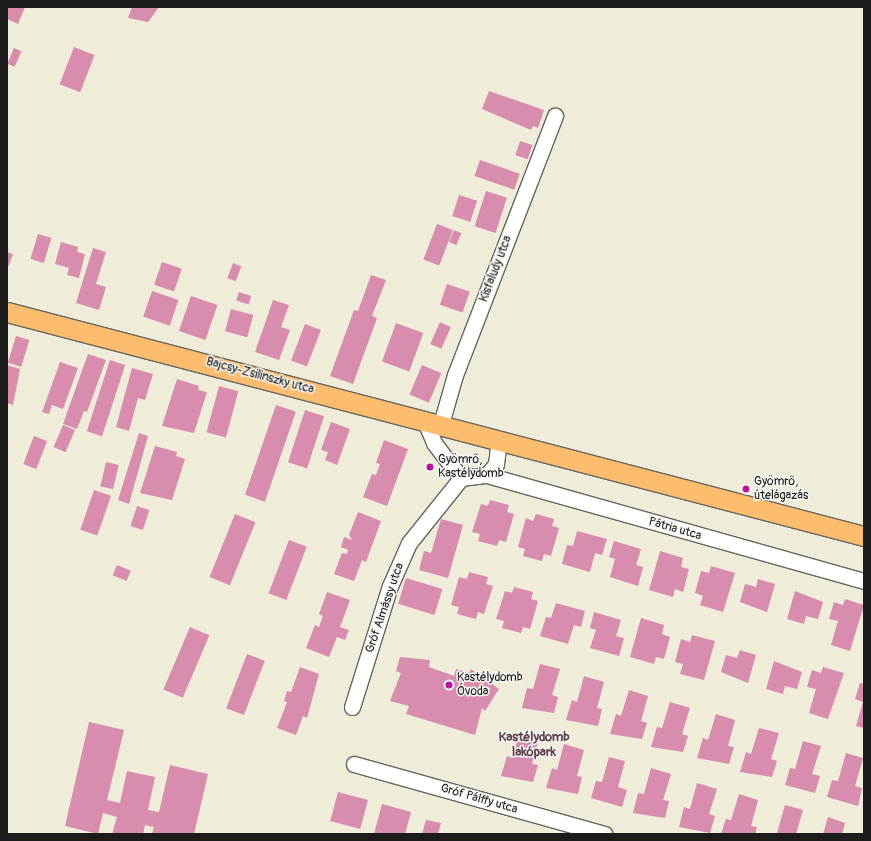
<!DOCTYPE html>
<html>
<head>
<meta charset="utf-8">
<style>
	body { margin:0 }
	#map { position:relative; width:871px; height:841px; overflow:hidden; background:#efecd9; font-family:Pangolin,sans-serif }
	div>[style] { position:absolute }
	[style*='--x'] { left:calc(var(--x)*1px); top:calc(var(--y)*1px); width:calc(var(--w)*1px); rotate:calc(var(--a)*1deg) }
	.building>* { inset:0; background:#d88cae; transform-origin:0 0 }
	.roads { filter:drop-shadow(1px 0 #66655e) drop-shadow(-1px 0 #66655e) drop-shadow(0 1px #66655e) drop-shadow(0 -1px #66655e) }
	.minor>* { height:15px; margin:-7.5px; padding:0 7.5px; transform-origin:7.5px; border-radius:7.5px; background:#fff }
	.major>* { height:19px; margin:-9.5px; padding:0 9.5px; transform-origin:9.5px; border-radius:9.5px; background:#fcbd6f }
	.dots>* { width:11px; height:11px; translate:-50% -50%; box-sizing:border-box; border:2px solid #f6f6f2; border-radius:50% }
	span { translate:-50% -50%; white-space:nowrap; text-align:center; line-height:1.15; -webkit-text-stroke:3px #f6f6f2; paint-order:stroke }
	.street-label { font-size:12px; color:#1c1c1c }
	.poi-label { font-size:12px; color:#1c1c1c }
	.left { translate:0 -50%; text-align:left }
	.neighbourhood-label { font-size:13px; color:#5e434f; font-weight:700 }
	.frame { position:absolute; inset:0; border:8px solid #1c1c1c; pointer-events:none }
</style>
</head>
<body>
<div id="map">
	<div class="building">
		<div style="clip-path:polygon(7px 7px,25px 7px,18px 24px,7px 19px)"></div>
		<div style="clip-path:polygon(132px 7px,159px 7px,148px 22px,128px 18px)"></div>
		<div style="left:74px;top:47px;width:22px;height:40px;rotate:21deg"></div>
		<div style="left:14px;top:48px;width:8px;height:17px;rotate:23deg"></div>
		<div style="clip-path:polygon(489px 91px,544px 110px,538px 128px,533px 126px,531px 130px,482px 109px)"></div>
		<div style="left:520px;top:141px;width:13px;height:15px;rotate:18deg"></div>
		<div style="left:480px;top:160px;width:42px;height:17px;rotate:19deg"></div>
		<div style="left:486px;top:191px;width:22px;height:37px;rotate:18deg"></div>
		<div style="left:459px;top:195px;width:19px;height:22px;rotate:18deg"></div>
		<div style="left:437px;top:224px;width:17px;height:38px;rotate:21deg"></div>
		<div style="left:454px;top:230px;width:8px;height:13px;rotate:23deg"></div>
		<div style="left:38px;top:234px;width:14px;height:26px;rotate:17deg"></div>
		<div style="clip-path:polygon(61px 242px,78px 247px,77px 252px,85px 254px,79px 278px,67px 275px,69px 268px,55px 264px)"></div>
		<div style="clip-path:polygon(93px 248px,106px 252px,96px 284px,106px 287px,99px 310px,76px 303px)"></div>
		<div style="clip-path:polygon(7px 252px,13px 254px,7px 270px)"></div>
		<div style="left:162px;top:262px;width:21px;height:24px;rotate:19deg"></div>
		<div style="left:233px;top:263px;width:9px;height:16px;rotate:21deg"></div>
		<div style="clip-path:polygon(371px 275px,386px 280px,372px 316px,377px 318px,353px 384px,330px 376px,354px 310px,358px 311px)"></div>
		<div style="left:447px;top:284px;width:24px;height:22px;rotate:19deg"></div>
		<div style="left:152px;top:291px;width:28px;height:27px;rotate:19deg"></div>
		<div style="left:239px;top:292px;width:13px;height:9px;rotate:18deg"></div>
		<div style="left:191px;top:296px;width:28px;height:37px;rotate:19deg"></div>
		<div style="clip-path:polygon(273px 300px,289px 305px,281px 327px,290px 330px,279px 360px,255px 352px)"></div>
		<div style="left:231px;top:309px;width:23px;height:23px;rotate:15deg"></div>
		<div style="left:440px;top:322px;width:12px;height:24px;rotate:24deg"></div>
		<div style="left:396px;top:323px;width:29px;height:41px;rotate:20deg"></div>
		<div style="left:305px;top:324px;width:17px;height:39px;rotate:21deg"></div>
		<div style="left:16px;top:336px;width:14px;height:28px;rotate:17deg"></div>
		<div style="clip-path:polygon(88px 354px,106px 360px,87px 412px,84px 411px,77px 429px,63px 424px)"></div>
		<div style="left:110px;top:360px;width:16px;height:75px;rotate:18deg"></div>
		<div style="clip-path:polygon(60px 362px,78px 368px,63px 409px,52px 405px,49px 414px,42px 412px)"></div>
		<div style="clip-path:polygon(7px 365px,20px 369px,13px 405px,7px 403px)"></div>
		<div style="left:422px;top:365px;width:21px;height:32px;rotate:23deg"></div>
		<div style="clip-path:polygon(132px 368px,153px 374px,145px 400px,138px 398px,129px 431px,116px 427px)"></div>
		<div style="clip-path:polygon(177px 379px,199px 386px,198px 390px,207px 392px,194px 433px,162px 426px)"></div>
		<div style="left:219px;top:386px;width:20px;height:48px;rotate:15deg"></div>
		<div style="left:276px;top:405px;width:21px;height:95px;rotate:19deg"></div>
		<div style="left:305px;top:410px;width:20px;height:55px;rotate:18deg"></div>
		<div style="clip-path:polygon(331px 422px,350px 429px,337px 465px,325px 460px,328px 452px,321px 450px)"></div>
		<div style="left:63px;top:425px;width:13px;height:24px;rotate:23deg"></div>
		<div style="clip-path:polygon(139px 433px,148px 436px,129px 504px,118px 500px)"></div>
		<div style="left:34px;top:436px;width:14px;height:30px;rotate:21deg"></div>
		<div style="clip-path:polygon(384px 440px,408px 449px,387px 506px,363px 497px,372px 474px,376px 475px,380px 464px,376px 463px)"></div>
		<div style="clip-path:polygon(155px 446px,177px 452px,176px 456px,185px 459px,172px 500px,140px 493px)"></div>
		<div style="left:106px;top:462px;width:13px;height:25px;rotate:13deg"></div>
		<div style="left:94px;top:490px;width:18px;height:42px;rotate:19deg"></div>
		<div style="clip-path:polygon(490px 500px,509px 505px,507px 512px,514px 514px,506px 542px,499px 540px,497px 546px,478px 541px,480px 534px,472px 532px,481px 504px,488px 506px)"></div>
		<div style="left:137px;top:506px;width:13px;height:21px;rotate:18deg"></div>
		<div style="clip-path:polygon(358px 512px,381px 521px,366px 562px,362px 560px,354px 581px,334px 574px,342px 553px,347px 554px,348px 550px,341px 547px,344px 537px,352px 540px,349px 535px)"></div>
		<div style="left:235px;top:514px;width:22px;height:68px;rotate:22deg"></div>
		<div style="clip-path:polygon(536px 514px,554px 519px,552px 526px,559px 528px,551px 556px,544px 554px,542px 561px,523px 556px,525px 549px,518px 547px,526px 518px,533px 521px)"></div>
		<div style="clip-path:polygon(441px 519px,463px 525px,448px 578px,419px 570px,424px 551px,431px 553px)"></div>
		<div style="clip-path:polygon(577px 531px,607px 539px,602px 555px,595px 553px,590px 572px,562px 564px,567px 545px,573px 546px)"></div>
		<div style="left:289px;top:540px;width:19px;height:57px;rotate:21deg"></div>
		<div style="clip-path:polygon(614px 541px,641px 549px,636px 565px,643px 567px,638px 586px,610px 577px,615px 559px,609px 557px)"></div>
		<div style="clip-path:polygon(660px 551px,683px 558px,681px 567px,689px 569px,683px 592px,675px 589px,673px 597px,649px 590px)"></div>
		<div style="left:117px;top:565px;width:15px;height:11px;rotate:23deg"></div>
		<div style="clip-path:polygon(711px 566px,735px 573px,723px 612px,700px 605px,703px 596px,695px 593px,701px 571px,709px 573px)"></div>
		<div style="clip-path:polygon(469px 572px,488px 577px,486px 584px,493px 586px,484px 614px,478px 612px,476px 619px,457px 614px,459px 607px,451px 605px,459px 577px,467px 579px)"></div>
		<div style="left:406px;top:578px;width:38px;height:27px;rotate:17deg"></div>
		<div style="clip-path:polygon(758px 579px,775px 584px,767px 612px,740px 602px,745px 584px,756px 587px)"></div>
		<div style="clip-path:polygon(514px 587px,533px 592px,531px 599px,538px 601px,530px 629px,523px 627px,521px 633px,502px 628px,504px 621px,496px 619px,505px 591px,512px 593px)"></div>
		<div style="clip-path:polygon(795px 591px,823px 602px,818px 619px,806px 616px,804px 624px,787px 619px)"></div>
		<div style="clip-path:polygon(327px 592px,350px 600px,340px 627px,349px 630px,345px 640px,337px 637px,329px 657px,306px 648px,315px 625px,319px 627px,323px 616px,319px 614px)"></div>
		<div style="clip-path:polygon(845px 599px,864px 605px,850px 651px,831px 645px,838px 621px,829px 619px,834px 602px,843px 605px)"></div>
		<div style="clip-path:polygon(556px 603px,585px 611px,581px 627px,574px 625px,568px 644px,540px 636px,546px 617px,551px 618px)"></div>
		<div style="clip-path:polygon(594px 612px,621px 620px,616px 636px,624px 638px,619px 656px,590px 648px,596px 630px,590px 628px)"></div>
		<div style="clip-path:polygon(641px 618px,664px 625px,662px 634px,670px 637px,664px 659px,656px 657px,654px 664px,630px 657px)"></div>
		<div style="left:190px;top:627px;width:21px;height:68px;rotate:23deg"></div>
		<div style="clip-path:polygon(692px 635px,715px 641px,704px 680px,680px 674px,683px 664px,675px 662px,681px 639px,690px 642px)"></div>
		<div style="clip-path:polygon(740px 650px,756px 655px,748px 683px,721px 672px,726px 655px,737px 658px)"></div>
		<div style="left:247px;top:654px;width:19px;height:58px;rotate:21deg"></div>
		<div style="clip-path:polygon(400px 657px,430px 660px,429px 667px,454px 676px,456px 669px,469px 673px,471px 669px,499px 689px,485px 711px,482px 708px,475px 735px,406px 714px,409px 706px,390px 701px,401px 673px,396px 671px)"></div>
		<div style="clip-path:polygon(774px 661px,802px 672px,797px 689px,785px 686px,783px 694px,766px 689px)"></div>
		<div style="clip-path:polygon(540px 664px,560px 669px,552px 695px,558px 697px,554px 713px,522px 708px,527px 688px,533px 689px)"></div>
		<div style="clip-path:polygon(300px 667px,319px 674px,307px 718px,303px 716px,296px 735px,277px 728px,287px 702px,284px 701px,287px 691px,291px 692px)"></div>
		<div style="clip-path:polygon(823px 667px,844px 673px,828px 719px,809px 713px,816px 689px,807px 687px,812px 670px,821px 673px)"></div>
		<div style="clip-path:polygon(584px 676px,604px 682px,597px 708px,602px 709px,598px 726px,566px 720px,572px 700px,577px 702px)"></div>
		<div style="clip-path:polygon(860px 683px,864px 684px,864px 728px,856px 726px,863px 702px,855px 699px)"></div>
		<div style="clip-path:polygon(629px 690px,648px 696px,641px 721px,647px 723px,642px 739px,610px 734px,616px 714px,621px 716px)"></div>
		<div style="clip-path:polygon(670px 702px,690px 708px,682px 734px,688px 736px,683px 752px,651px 747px,657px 727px,662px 728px)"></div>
		<div style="clip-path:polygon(716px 714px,735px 720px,728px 746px,734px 747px,729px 764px,697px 758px,703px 738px,708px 740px)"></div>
		<div style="clip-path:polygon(89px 722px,124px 730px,107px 800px,120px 803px,127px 771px,155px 777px,148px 810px,159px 812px,170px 765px,208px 774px,194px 834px,152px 834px,154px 827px,145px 825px,143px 834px,112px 834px,117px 817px,103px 813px,98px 834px,65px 826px)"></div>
		<div style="clip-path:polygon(759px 728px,779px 733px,771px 759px,777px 761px,772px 777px,740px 772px,746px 752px,751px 754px)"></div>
		<div style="clip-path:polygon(520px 732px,539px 738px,532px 764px,538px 765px,533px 782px,501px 776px,507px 756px,512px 758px)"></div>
		<div style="clip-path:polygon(803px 741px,821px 746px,812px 774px,820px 776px,815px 793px,785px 785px,790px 768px,795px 769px)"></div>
		<div style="clip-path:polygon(564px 744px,584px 750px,577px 776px,582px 777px,578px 794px,546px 788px,552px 768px,557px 770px)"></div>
		<div style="clip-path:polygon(846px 753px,863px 758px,855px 786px,862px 788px,858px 806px,827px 797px,832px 780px,838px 781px)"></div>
		<div style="clip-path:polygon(609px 757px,625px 761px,618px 787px,627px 790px,622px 807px,591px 798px,596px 781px,602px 782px)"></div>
		<div style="clip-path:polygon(651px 768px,671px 774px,663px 800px,669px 801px,665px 818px,633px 813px,638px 793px,644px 794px)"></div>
		<div style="clip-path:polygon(697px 783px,717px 789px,709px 814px,715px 816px,710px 833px,679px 827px,684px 807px,690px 809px)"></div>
		<div style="left:338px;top:792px;width:31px;height:30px;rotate:15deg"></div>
		<div style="clip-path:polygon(739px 794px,758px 800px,751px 826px,757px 827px,755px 834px,721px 834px,726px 819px,731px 820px)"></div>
		<div style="clip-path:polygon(382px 804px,411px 812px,405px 834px,374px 834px)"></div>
		<div style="clip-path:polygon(785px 805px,803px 810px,796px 834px,771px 834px,777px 833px)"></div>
		<div style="clip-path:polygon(828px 817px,845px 823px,842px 834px,823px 834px)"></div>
		<div style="clip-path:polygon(426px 820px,441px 823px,438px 834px,422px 834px)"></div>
	</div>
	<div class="roads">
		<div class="minor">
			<div style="--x:424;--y:419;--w:26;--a:67"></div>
			<div style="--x:434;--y:443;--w:44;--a:52.4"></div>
			<div style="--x:461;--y:478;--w:26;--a:-7"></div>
			<div style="--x:487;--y:475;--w:14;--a:-51"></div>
			<div style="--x:496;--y:464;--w:25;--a:-83"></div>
			<div style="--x:441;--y:424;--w:51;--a:-74.1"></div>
			<div style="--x:455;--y:375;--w:278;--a:-68.9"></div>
			<div style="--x:487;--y:475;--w:392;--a:15.7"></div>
			<div style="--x:352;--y:707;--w:127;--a:-72.6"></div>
			<div style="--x:390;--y:586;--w:47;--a:-66.2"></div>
			<div style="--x:409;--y:543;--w:83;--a:-51.3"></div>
			<div style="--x:354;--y:764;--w:260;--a:15.6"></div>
		</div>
		<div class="major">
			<div style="--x:7;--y:312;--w:886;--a:14.65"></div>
		</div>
	</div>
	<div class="dots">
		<div style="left:430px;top:467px;background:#b5179e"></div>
		<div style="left:746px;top:489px;background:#b5179e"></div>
		<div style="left:449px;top:685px;background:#b5179e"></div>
	</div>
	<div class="street-label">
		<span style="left:496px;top:269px;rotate:-69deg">Kisfaludy utca</span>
		<span style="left:260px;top:376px;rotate:15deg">Bajcsy-Zsilinszky utca</span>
		<span style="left:675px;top:529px;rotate:16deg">Pátria utca</span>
		<span style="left:385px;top:608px;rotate:-71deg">Gróf Almássy utca</span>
		<span style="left:479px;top:799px;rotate:16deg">Gróf Pálffy utca</span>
	</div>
	<div class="poi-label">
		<span class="left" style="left:438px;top:467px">Gyömrő,<br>Kastélydomb</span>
		<span class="left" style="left:754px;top:489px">Gyömrő,<br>útelágazás</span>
		<span class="left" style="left:457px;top:685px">Kastélydomb<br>Óvoda</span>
	</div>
	<div class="neighbourhood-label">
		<span style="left:534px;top:745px">Kastélydomb<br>lakópark</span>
	</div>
	<div class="frame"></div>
</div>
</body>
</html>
